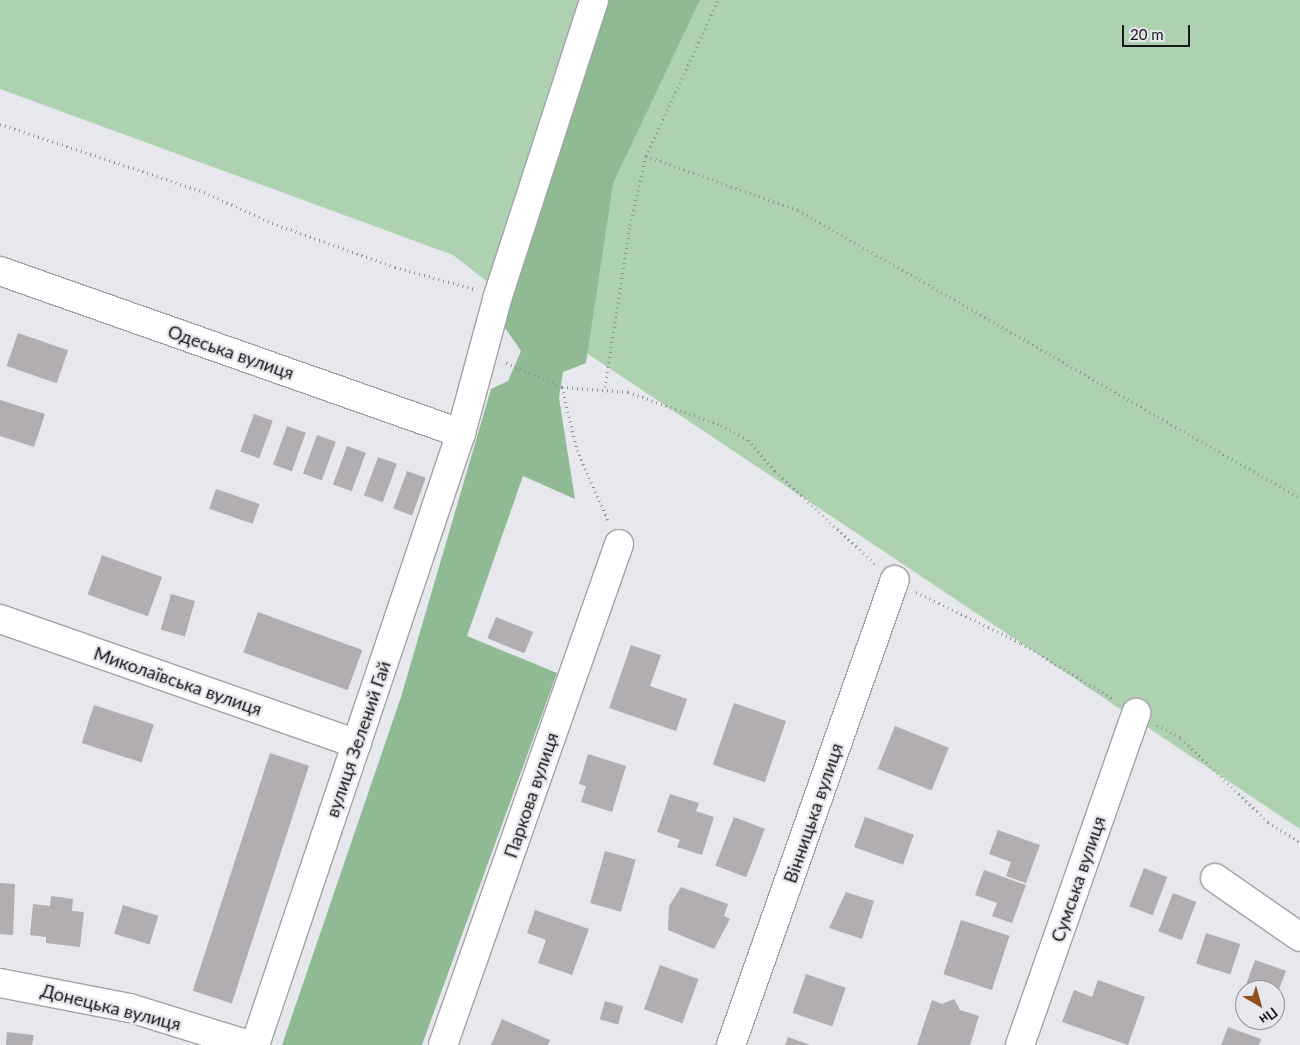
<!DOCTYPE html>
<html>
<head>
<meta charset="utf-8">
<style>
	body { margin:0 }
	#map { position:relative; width:1300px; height:1045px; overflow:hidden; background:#e7e8ed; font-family:Lato,sans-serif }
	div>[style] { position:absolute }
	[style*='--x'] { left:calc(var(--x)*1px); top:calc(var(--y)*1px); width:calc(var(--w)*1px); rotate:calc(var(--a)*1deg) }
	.green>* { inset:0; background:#aed2b1 }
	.forest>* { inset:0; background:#90ba93 }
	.building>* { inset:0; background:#b1adb0; transform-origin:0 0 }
	.path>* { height:3px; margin-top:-1.5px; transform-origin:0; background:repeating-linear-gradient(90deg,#919195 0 1px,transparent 0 5px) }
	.roads { filter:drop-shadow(1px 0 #a1a2a5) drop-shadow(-1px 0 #a1a2a5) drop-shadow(0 1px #a1a2a5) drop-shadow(0 -1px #a1a2a5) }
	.minor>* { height:28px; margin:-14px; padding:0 14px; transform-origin:14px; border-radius:14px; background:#fff }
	span { translate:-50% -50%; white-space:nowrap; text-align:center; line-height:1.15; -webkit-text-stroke:4.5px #e7e8ed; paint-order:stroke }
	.street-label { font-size:18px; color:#171719 }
	.north { position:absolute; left:1235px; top:980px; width:50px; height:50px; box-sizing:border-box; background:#e7e8ed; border:1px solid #949498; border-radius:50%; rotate:142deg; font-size:14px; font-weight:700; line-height:20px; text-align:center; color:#171719 }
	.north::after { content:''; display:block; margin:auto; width:18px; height:22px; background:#914e1f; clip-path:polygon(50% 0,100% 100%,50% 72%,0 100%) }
	.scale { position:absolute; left:1122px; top:25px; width:68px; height:22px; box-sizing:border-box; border:2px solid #171719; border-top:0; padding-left:6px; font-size:15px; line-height:18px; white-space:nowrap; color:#171719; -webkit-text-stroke:4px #e7e8ed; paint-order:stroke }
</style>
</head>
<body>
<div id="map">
	<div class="green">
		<div style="clip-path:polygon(0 0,1300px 0,1300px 829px,531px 316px,453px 255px,0 89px)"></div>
	</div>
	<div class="forest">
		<div style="clip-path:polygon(609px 0,700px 0,613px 183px,586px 363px,563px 372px,559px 398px,575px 499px,523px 476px,467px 636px,557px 673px,422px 1045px,282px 1045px,401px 697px,491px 389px,508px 381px,521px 351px,503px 325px)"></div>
	</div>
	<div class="building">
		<div style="left:18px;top:333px;width:53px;height:35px;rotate:19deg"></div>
		<div style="clip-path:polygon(0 400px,45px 414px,34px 447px,0 436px)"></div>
		<div style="left:254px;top:414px;width:20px;height:40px;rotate:20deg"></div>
		<div style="left:287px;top:426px;width:20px;height:41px;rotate:20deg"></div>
		<div style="left:317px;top:435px;width:20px;height:41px;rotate:20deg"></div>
		<div style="left:347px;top:446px;width:20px;height:41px;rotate:20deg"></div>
		<div style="left:378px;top:457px;width:20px;height:41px;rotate:20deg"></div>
		<div style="left:407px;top:471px;width:20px;height:40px;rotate:20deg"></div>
		<div style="left:216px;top:489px;width:46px;height:21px;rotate:19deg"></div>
		<div style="left:102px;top:555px;width:64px;height:42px;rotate:20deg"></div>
		<div style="left:171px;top:594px;width:25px;height:37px;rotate:16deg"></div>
		<div style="left:258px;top:612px;width:111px;height:43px;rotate:20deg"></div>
		<div style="left:496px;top:617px;width:40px;height:23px;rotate:22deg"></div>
		<div style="clip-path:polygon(631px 645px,661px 655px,650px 686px,687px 699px,676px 731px,609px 708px)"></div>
		<div style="left:734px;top:703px;width:55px;height:65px;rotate:19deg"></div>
		<div style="left:94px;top:705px;width:63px;height:40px;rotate:18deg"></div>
		<div style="left:895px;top:726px;width:58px;height:46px;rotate:22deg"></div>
		<div style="left:270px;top:753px;width:41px;height:250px;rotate:18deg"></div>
		<div style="clip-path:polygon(588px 754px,626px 766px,612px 812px,581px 802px,586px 786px,579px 784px)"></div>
		<div style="clip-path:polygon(670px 794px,699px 803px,696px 811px,714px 817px,702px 855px,677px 847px,680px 840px,657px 832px)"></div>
		<div style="left:734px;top:817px;width:33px;height:52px;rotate:21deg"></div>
		<div style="left:865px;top:817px;width:52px;height:32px;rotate:20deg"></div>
		<div style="clip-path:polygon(998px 830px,1040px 845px,1026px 883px,1006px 876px,1011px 862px,989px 854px)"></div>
		<div style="left:605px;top:851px;width:32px;height:54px;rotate:16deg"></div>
		<div style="left:1144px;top:868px;width:25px;height:41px;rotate:21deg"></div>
		<div style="clip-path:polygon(984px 870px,1026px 885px,1012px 923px,992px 916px,997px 903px,975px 895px)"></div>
		<div style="clip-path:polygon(0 883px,15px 884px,13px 935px,0 934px)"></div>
		<div style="clip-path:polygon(681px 887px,728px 904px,724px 916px,730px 919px,714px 949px,668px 930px,669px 906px)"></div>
		<div style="clip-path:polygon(846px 892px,874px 901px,862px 939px,829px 928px)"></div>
		<div style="left:1173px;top:893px;width:25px;height:41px;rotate:21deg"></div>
		<div style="clip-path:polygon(51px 896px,73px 899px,72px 911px,84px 912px,80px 947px,46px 943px,46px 937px,30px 935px,33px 904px,50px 906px)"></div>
		<div style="left:123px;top:905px;width:37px;height:30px;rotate:17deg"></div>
		<div style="clip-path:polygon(535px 910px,589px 929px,572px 975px,538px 963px,546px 940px,527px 933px)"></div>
		<div style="left:961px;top:920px;width:51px;height:57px;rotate:18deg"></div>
		<div style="left:1206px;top:933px;width:36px;height:32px;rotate:18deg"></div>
		<div style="clip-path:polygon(1255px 960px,1286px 971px,1275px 1000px,1275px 990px,1244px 990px)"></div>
		<div style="left:660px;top:965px;width:41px;height:47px;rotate:20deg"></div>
		<div style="left:806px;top:974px;width:42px;height:41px;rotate:19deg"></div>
		<div style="clip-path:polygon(1098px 980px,1145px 997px,1128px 1045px,1062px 1022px,1074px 990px,1092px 997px)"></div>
		<div style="clip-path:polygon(954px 999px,960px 1010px,979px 1016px,970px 1045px,917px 1045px,932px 1000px,942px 1004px)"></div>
		<div style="left:605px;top:1001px;width:19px;height:19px;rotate:16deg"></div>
		<div style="clip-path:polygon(502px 1019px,550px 1040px,548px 1045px,491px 1045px)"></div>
		<div style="clip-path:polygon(1228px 1027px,1261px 1039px,1259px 1045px,1221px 1045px)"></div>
		<div style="clip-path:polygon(7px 1032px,34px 1035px,32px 1045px,6px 1045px)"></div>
		<div style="clip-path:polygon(788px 1037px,810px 1045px,785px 1045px)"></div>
	</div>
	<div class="path">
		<div style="--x:0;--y:124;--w:215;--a:18.4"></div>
		<div style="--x:204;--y:192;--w:75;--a:24.5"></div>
		<div style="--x:272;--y:223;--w:131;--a:19.7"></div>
		<div style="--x:395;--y:267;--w:82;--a:15.6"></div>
		<div style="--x:646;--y:156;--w:161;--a:19.6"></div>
		<div style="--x:798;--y:210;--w:579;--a:29.84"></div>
		<div style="--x:506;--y:363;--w:61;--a:23.2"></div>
		<div style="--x:562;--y:387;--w:66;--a:4.3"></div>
		<div style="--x:628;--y:392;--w:99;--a:19.5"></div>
		<div style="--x:721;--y:425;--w:31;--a:29"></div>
		<div style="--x:748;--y:440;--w:41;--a:48.9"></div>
		<div style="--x:775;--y:471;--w:138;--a:42.9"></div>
		<div style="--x:562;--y:387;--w:65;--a:76.6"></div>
		<div style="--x:577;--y:450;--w:80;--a:66.3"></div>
		<div style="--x:605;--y:387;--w:164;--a:-81.2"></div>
		<div style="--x:630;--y:225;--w:71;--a:-76.9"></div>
		<div style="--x:646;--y:156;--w:172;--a:-65.2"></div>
		<div style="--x:916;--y:592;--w:117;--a:25.9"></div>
		<div style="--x:1021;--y:643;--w:110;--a:31.2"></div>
		<div style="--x:1157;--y:725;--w:27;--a:28"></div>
		<div style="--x:1181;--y:738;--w:121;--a:44"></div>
		<div style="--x:1268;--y:822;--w:38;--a:33"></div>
	</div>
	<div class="roads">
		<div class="minor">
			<div style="--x:0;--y:271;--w:489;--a:19.4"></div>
			<div style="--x:0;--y:619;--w:378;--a:19.3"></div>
			<div style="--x:1215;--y:878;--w:103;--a:34.8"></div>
			<div style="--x:0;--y:983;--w:132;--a:10.9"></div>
			<div style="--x:130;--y:1008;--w:125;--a:17.3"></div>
			<div style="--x:255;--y:1045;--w:646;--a:-71.4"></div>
			<div style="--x:461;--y:433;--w:142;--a:-74.9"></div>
			<div style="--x:498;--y:296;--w:311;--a:-72"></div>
			<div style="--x:443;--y:1045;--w:531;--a:-70.64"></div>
			<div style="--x:731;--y:1045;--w:493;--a:-70.6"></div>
			<div style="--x:1020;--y:1045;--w:352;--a:-70.7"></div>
		</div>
	</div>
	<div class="street-label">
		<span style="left:231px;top:352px;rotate:19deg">Одеська вулиця</span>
		<span style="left:178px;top:681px;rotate:19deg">Миколаївська вулиця</span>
		<span style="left:358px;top:739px;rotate:-71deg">вулиця Зелений Гай</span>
		<span style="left:531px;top:795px;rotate:-71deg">Паркова вулиця</span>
		<span style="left:813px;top:813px;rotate:-71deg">Вінницька вулиця</span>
		<span style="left:1078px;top:879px;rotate:-71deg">Сумська вулиця</span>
		<span style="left:111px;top:1007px;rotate:14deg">Донецька вулиця</span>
	</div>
	<div class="north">Пн</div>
	<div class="scale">20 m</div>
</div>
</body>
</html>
